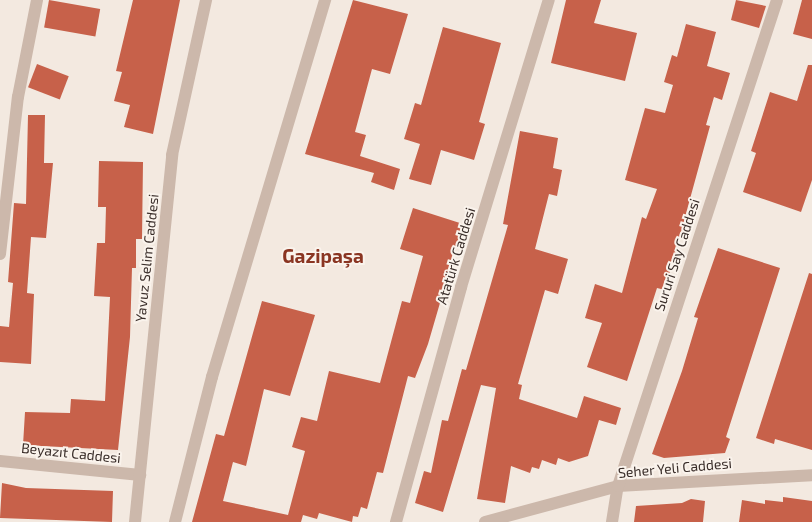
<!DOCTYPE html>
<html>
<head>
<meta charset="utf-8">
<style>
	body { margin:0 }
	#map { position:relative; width:812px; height:522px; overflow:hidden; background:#f3e9e0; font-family:"Exo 2",sans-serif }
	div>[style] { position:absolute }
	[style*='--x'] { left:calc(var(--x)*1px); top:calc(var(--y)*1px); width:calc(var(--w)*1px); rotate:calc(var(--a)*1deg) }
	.building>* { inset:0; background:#c7614a; transform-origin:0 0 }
	.minor>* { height:12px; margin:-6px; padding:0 6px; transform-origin:6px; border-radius:6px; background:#ccb8ab }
	.tertiary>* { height:12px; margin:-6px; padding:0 6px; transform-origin:6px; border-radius:6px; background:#ccb8ab }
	span { translate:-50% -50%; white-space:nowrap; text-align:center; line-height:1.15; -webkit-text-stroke:4px #faf3ec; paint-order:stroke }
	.street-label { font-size:14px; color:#3a2e2a }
	.district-label { font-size:19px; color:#8a3522; font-weight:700 }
</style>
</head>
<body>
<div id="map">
	<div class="building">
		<div style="left:49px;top:0;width:52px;height:28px;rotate:10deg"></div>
		<div style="clip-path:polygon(133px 0,180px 0,153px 134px,124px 127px,130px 105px,114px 101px,122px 72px,116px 71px)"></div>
		<div style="clip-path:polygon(353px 0,408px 14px,390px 74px,372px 69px,355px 132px,366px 135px,360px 156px,400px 169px,394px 190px,371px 182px,374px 173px,305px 154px)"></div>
		<div style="clip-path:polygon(566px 0,601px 0,594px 23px,637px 33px,625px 81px,551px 63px)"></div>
		<div style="clip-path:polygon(736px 0,766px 6px,759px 28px,731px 20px)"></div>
		<div style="clip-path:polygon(802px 0,812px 0,812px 39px,793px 34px)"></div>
		<div style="clip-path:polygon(686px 24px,716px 32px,707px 66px,730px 73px,722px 100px,714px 97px,706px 125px,710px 126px,665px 290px,657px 288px,627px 381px,587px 367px,602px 323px,585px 318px,595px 284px,622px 293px,642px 217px,646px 219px,657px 189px,625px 180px,645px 108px,665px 113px,673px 85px,664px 82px,672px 55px,677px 57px)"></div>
		<div style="clip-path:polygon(443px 27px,501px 43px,479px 122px,485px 124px,474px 160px,441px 150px,431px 185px,409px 179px,420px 144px,404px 139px,415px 103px,421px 105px)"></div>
		<div style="left:37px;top:64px;width:34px;height:25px;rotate:21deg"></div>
		<div style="clip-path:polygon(808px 65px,812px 65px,812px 180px,801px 212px,743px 192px,756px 153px,751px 151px,770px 92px,797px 101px)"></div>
		<div style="clip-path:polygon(28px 115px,45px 115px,44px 163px,53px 163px,46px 238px,31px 237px,27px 293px,34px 294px,31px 364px,0 362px,0 326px,9px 327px,13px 283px,8px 282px,14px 203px,26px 204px)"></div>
		<div style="clip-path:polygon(520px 131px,558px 138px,553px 168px,562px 170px,557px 196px,549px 194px,535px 249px,568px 259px,558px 294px,545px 290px,518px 384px,522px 385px,519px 399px,577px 418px,584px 396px,621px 408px,616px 425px,599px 420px,588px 456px,569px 462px,558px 458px,556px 465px,542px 460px,539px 469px,532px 467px,530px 473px,511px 466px,505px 503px,477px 499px,496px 388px,481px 385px,443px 512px,415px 503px,424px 471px,431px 473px,442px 420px,448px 421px,462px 369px,466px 370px,508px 225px,503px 224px)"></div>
		<div style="clip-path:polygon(99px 161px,143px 162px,142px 239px,136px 239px,136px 268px,132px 268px,130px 337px,118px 450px,23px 445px,25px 412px,70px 413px,71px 399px,105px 401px,110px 297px,94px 296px,97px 243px,105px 243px,106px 207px,98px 207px)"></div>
		<div style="clip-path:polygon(413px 208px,463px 224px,428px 344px,415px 378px,408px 376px,383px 473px,377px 472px,367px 509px,361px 507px,358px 517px,353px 516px,352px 522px,319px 513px,317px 519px,303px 515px,301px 522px,192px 522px,216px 434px,224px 436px,262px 301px,315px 315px,290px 396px,264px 389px,246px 466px,233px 462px,223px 501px,288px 515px,305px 451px,292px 447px,301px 417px,317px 421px,329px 371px,380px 383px,402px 301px,410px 303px,423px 256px,400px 249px)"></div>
		<div style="clip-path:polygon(718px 248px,780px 268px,726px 437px,730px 439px,725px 453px,664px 458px,652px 454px,682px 371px,698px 318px,694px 317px)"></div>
		<div style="clip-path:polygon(809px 273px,812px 274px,812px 450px,775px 439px,774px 444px,756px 438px)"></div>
		<div style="clip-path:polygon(2px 483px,26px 488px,113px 491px,112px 522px,0 518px)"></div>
		<div style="clip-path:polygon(783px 497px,812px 501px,812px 522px,739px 522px,742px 500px,765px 504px,765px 500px,783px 502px)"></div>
		<div style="clip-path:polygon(691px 499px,705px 501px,703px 522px,634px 522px,636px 506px,682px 503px)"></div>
	</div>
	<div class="minor">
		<div style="--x:175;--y:522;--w:150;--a:-75.7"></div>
		<div style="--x:212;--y:377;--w:394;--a:-73.3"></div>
	</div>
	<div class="tertiary">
		<div style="--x:0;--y:254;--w:158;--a:-83.5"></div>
		<div style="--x:18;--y:97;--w:99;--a:-78.9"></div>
		<div style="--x:0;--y:461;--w:141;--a:5.7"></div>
		<div style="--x:135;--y:522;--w:369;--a:-84.2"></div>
		<div style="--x:172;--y:155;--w:159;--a:-77.6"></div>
		<div style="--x:396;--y:522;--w:244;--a:-74.5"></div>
		<div style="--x:461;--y:287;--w:300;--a:-73"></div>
		<div style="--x:485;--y:522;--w:138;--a:-15.1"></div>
		<div style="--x:618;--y:486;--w:194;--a:-3.2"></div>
		<div style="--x:612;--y:522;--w:36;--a:-81"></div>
		<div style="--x:618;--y:486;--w:511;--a:-71.88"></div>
	</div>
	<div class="street-label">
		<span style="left:677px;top:255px;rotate:-72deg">Sururi Say Caddesi</span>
		<span style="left:456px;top:256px;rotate:-73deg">Atatürk Caddesi</span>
		<span style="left:147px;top:258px;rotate:-84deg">Yavuz Selim Caddesi</span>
		<span style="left:71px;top:453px;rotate:6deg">Beyazıt Caddesi</span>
		<span style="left:675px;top:468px;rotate:-5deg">Seher Yeli Caddesi</span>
	</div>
	<div class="district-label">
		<span style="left:323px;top:256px">Gazipaşa</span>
	</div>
</div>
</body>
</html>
